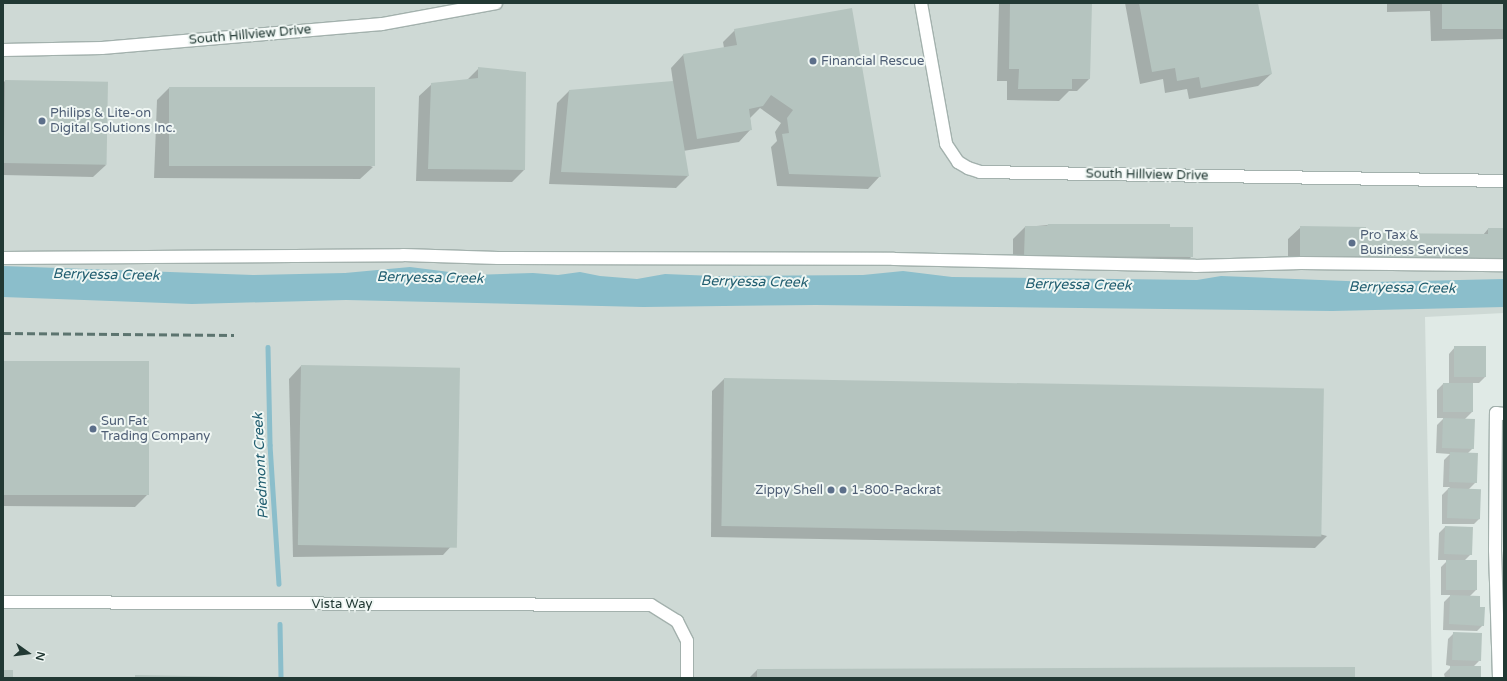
<!DOCTYPE html>
<html>
<head>
<meta charset="utf-8">
<style>
	body { margin:0 }
	#map { position:relative; width:1507px; height:681px; overflow:hidden; background:#e0eae6; font-family:"Varela Round",sans-serif }
	div>[style] { position:absolute }
	[style*='--x'] { left:calc(var(--x)*1px); top:calc(var(--y)*1px); width:calc(var(--w)*1px); rotate:calc(var(--a)*1deg) }
	.built>* { inset:0; background:#ced9d5 }
	.water>* { inset:0; background:#8bbecb }
	.shadow>* { inset:0; background:#0003 }
	.stream>* { height:4.5px; margin:-2.25px; padding:0 2.25px; transform-origin:2.25px; border-radius:2.25px; background:#8bbecb }
	.building>* { inset:0; background:#b5c4bf; transform-origin:0 0 }
	.roads { filter:drop-shadow(1px 0 #a3b1ad) drop-shadow(-1px 0 #a3b1ad) drop-shadow(0 1px #a3b1ad) drop-shadow(0 -1px #a3b1ad) }
	.minor>* { height:12px; margin:-6px; padding:0 6px; transform-origin:6px; border-radius:6px; background:#fff }
	.tertiary>* { height:12px; margin:-6px; padding:0 6px; transform-origin:6px; border-radius:6px; background:#fff }
	.rail>* { height:3px; margin-top:-1.5px; transform-origin:0; background:repeating-linear-gradient(90deg,#5c746f 0 8px,transparent 0 12px) }
	.dots>* { width:11px; height:11px; translate:-50% -50%; box-sizing:border-box; border:2px solid #f0f7f4; border-radius:50% }
	span { translate:-50% -50%; white-space:nowrap; text-align:center; line-height:1.15; -webkit-text-stroke:4px #f0f7f4; paint-order:stroke }
	.street-label { font-size:13px; color:#223934 }
	.service-label { font-size:13px; color:#4e5e75 }
	.left { translate:0 -50%; text-align:left }
	.right { translate:-100% -50%; text-align:right }
	.water-label { font-size:14px; color:#215e70; font-style:italic }
	.frame { position:absolute; inset:0; border:4px solid #223934; pointer-events:none }
	.north { position:absolute; left:8px; top:633px; width:40px; height:40px; -webkit-text-stroke:3px #f0f7f4; paint-order:stroke; rotate:104deg; font-size:11px; font-weight:700; line-height:16px; text-align:center; color:#223934 }
	.north::after { content:''; display:block; margin:auto; width:14px; height:18px; background:#223934; clip-path:polygon(50% 0,100% 100%,50% 72%,0 100%) }
</style>
</head>
<body>
<div id="map">
	<div class="built">
		<div style="clip-path:polygon(3px 3px,1504px 3px,1504px 313px,1425px 317px,1432px 678px,3px 678px)"></div>
	</div>
	<div class="water">
		<div style="clip-path:polygon(3px 266px,253px 275px,345px 273px,410px 267px,473px 275px,533px 273px,558px 275px,580px 272px,600px 276px,637px 279px,665px 274px,714px 276px,863px 275px,903px 271px,952px 277px,1197px 280px,1221px 276px,1371px 282px,1504px 279px,1504px 307px,1332px 311px,816px 305px,643px 307px,346px 300px,192px 304px,3px 297px)"></div>
	</div>
	<div class="shadow">
		<div style="clip-path:polygon(999px 3px,1091px 3px,1089px 79px,1077px 91px,1069px 91px,1059px 101px,1007px 100px,1007px 81px,997px 81px)"></div>
		<div style="clip-path:polygon(1125px 3px,1257px 3px,1271px 74px,1258px 86px,1189px 99px,1187px 89px,1165px 93px,1163px 79px,1140px 84px)"></div>
		<div style="clip-path:polygon(1387px 3px,1504px 3px,1504px 39px,1431px 41px,1430px 11px,1387px 12px)"></div>
		<div style="clip-path:polygon(735px 30px,880px 176px,868px 189px,777px 186px,771px 147px,777px 141px,775px 132px,781px 123px,760px 108px,750px 118px,751px 129px,739px 142px,683px 151px,688px 176px,676px 188px,549px 184px,557px 103px,569px 91px,673px 82px,671px 68px,683px 55px,724px 48px,723px 42px)"></div>
		<div style="clip-path:polygon(479px 68px,524px 170px,512px 182px,416px 181px,419px 96px,432px 84px,467px 80px)"></div>
		<div style="clip-path:polygon(5px 81px,106px 165px,93px 177px,3px 175px,3px 83px)"></div>
		<div style="clip-path:polygon(169px 88px,373px 167px,360px 179px,154px 178px,157px 100px)"></div>
		<div style="clip-path:polygon(1048px 225px,1169px 228px,1192px 256px,1180px 269px,1013px 267px,1013px 239px,1025px 227px)"></div>
		<div style="clip-path:polygon(1301px 227px,1365px 234px,1483px 235px,1488px 229px,1504px 229px,1504px 270px,1288px 268px,1288px 239px)"></div>
		<div style="clip-path:polygon(1455px 347px,1485px 377px,1479px 383px,1472px 383px,1472px 412px,1464px 420px,1473px 448px,1467px 454px,1476px 482px,1468px 490px,1480px 518px,1474px 524px,1442px 524px,1442px 495px,1450px 487px,1443px 487px,1444px 460px,1450px 454px,1436px 453px,1437px 425px,1444px 418px,1437px 418px,1437px 390px,1443px 384px,1449px 384px,1449px 354px)"></div>
		<div style="clip-path:polygon(3px 362px,147px 495px,135px 507px,3px 506px)"></div>
		<div style="clip-path:polygon(301px 366px,455px 542px,443px 555px,293px 557px,289px 379px)"></div>
		<div style="clip-path:polygon(724px 379px,1327px 536px,1315px 548px,711px 537px,712px 391px)"></div>
		<div style="clip-path:polygon(1445px 527px,1471px 554px,1464px 561px,1477px 589px,1469px 597px,1479px 608px,1483px 625px,1477px 631px,1443px 630px,1444px 602px,1451px 595px,1441px 595px,1441px 567px,1448px 560px,1438px 560px,1439px 533px)"></div>
		<div style="clip-path:polygon(1454px 633px,1479px 661px,1473px 667px,1480px 678px,1445px 678px,1444px 674px,1450px 668px,1459px 668px,1446px 665px,1448px 639px)"></div>
		<div style="clip-path:polygon(1354px 668px,1354px 678px,749px 678px,757px 670px)"></div>
	</div>
	<div class="stream">
		<div style="--x:268;--y:347;--w:98;--a:88.8"></div>
		<div style="--x:270;--y:445;--w:139;--a:86.3"></div>
		<div style="--x:280;--y:624;--w:54;--a:88.9"></div>
	</div>
	<div class="building">
		<div style="clip-path:polygon(1010px 3px,1092px 3px,1090px 79px,1072px 79px,1072px 89px,1018px 89px,1019px 69px,1009px 69px)"></div>
		<div style="clip-path:polygon(1139px 3px,1258px 3px,1272px 74px,1201px 88px,1199px 77px,1177px 81px,1175px 68px,1152px 72px)"></div>
		<div style="left:1442px;top:3px;width:62px;height:26px"></div>
		<div style="clip-path:polygon(852px 8px,881px 177px,789px 174px,782px 134px,789px 133px,787px 118px,793px 110px,771px 95px,763px 106px,749px 109px,752px 130px,697px 139px,683px 54px,737px 45px,734px 29px)"></div>
		<div style="clip-path:polygon(478px 67px,526px 72px,525px 170px,428px 169px,431px 83px,478px 78px)"></div>
		<div style="left:5px;top:80px;width:103px;height:83px;rotate:1deg"></div>
		<div style="clip-path:polygon(673px 81px,689px 176px,561px 172px,569px 90px)"></div>
		<div style="left:169px;top:87px;width:206px;height:79px"></div>
		<div style="clip-path:polygon(1048px 224px,1170px 224px,1170px 227px,1193px 227px,1193px 257px,1024px 256px,1025px 226px,1047px 226px)"></div>
		<div style="clip-path:polygon(1300px 226px,1366px 227px,1366px 233px,1488px 234px,1488px 228px,1504px 228px,1504px 258px,1300px 256px)"></div>
		<div style="left:1454px;top:346px;width:32px;height:31px"></div>
		<div style="left:3px;top:361px;width:146px;height:134px"></div>
		<div style="left:301px;top:365px;width:159px;height:180px;rotate:1deg"></div>
		<div style="left:724px;top:378px;width:600px;height:148px;rotate:1deg"></div>
		<div style="left:1443px;top:383px;width:30px;height:29px"></div>
		<div style="left:1443px;top:418px;width:32px;height:30px;rotate:2deg"></div>
		<div style="left:1450px;top:452px;width:28px;height:30px;rotate:2deg"></div>
		<div style="left:1448px;top:488px;width:33px;height:30px;rotate:2deg"></div>
		<div style="left:1445px;top:526px;width:28px;height:28px;rotate:2deg"></div>
		<div style="left:1446px;top:560px;width:31px;height:30px"></div>
		<div style="clip-path:polygon(1450px 595px,1480px 596px,1480px 607px,1485px 607px,1484px 626px,1449px 624px)"></div>
		<div style="left:1453px;top:632px;width:29px;height:28px;rotate:2deg"></div>
		<div style="left:1481px;top:666px;width:12px;height:31px;rotate:90deg"></div>
		<div style="clip-path:polygon(1355px 667px,1355px 678px,757px 678px,757px 669px)"></div>
		<div style="left:3px;top:670px;width:10px;height:8px"></div>
		<div style="clip-path:polygon(135px 675px,241px 677px,241px 678px,135px 678px)"></div>
	</div>
	<div class="roads">
		<div class="minor">
			<div style="--x:3;--y:258;--w:400;--a:-0.4"></div>
			<div style="--x:403;--y:255;--w:95;--a:1.8"></div>
			<div style="--x:498;--y:258;--w:396;--a:0.1"></div>
			<div style="--x:894;--y:259;--w:301;--a:1.3"></div>
			<div style="--x:1195;--y:266;--w:106;--a:-1.6"></div>
			<div style="--x:1301;--y:263;--w:203;--a:0.6"></div>
			<div style="--x:3;--y:602;--w:648;--a:0.27"></div>
			<div style="--x:651;--y:605;--w:31;--a:32"></div>
			<div style="--x:677;--y:621;--w:22;--a:63"></div>
			<div style="--x:687;--y:641;--w:37;--a:90"></div>
			<div style="--x:1499;--y:678;--w:128;--a:-91.8"></div>
			<div style="--x:1495;--y:550;--w:137;--a:-89.6"></div>
			<div style="--x:1496;--y:413;--w:8;--a:7"></div>
		</div>
		<div class="tertiary">
			<div style="--x:921;--y:3;--w:143;--a:79.9"></div>
			<div style="--x:946;--y:144;--w:22;--a:56"></div>
			<div style="--x:958;--y:162;--w:12;--a:31"></div>
			<div style="--x:968;--y:168;--w:13;--a:18"></div>
			<div style="--x:980;--y:172;--w:524;--a:0.98"></div>
			<div style="--x:3;--y:50;--w:99;--a:-1.2"></div>
			<div style="--x:102;--y:48;--w:281;--a:-4.9"></div>
			<div style="--x:382;--y:24;--w:116;--a:-10.4"></div>
		</div>
	</div>
	<div class="rail">
		<div style="--x:3;--y:333;--w:231;--a:0.5"></div>
	</div>
	<div class="dots">
		<div style="left:813px;top:61px;background:#5c6f8a"></div>
		<div style="left:42px;top:121px;background:#5c6f8a"></div>
		<div style="left:1352px;top:243px;background:#5c6f8a"></div>
		<div style="left:93px;top:429px;background:#5c6f8a"></div>
		<div style="left:831px;top:490px;background:#5c6f8a"></div>
		<div style="left:843px;top:490px;background:#5c6f8a"></div>
	</div>
	<div class="street-label">
		<span style="left:250px;top:35px;rotate:-5deg">South Hillview Drive</span>
		<span style="left:1147px;top:175px;rotate:1deg">South Hillview Drive</span>
		<span style="left:342px;top:604px">Vista Way</span>
	</div>
	<div class="service-label">
		<span class="left" style="left:821px;top:61px">Financial Rescue</span>
		<span class="left" style="left:50px;top:121px">Philips &amp; Lite-on<br>Digital Solutions Inc.</span>
		<span class="left" style="left:1360px;top:243px">Pro Tax &amp;<br>Business Services</span>
		<span class="left" style="left:101px;top:429px">Sun Fat<br>Trading Company</span>
		<span class="right" style="left:823px;top:490px">Zippy Shell</span>
		<span class="left" style="left:851px;top:490px">1-800-Packrat</span>
	</div>
	<div class="water-label">
		<span style="left:106px;top:275px;rotate:1deg">Berryessa Creek</span>
		<span style="left:430px;top:278px;rotate:1deg">Berryessa Creek</span>
		<span style="left:754px;top:282px;rotate:1deg">Berryessa Creek</span>
		<span style="left:1078px;top:285px;rotate:1deg">Berryessa Creek</span>
		<span style="left:1402px;top:288px;rotate:1deg">Berryessa Creek</span>
		<span style="left:261px;top:466px;rotate:-93deg">Piedmont Creek</span>
	</div>
	<div class="frame"></div>
	<div class="north">N</div>
</div>
</body>
</html>
